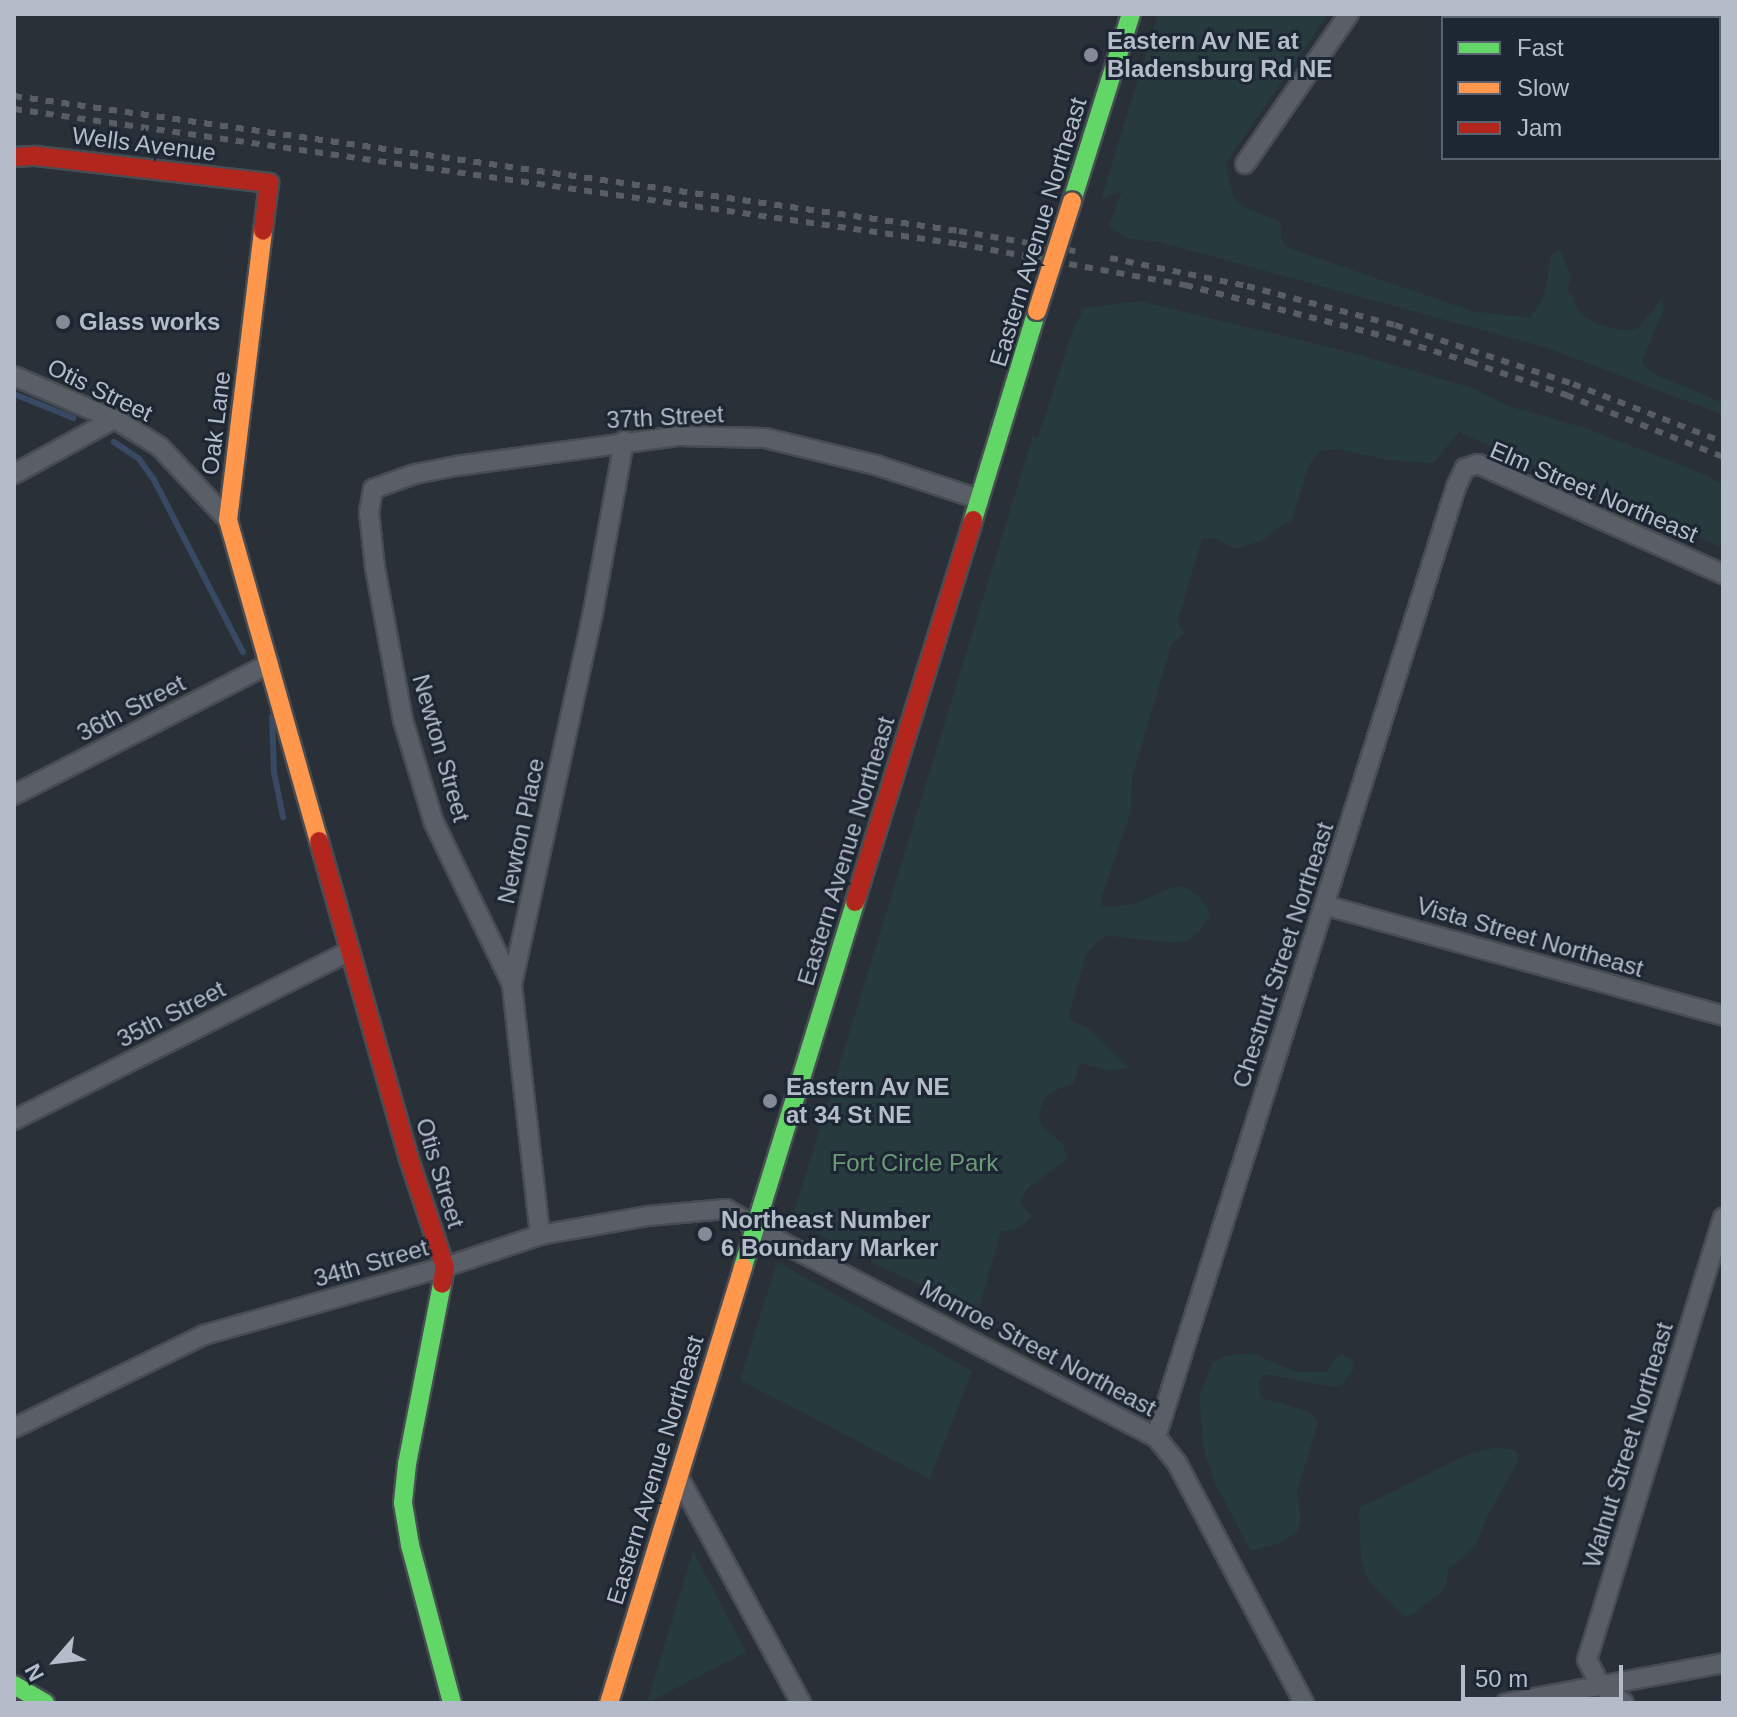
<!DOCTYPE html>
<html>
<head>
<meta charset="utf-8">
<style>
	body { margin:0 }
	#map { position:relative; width:1737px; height:1717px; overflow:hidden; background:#2a3038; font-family:Helvetica,sans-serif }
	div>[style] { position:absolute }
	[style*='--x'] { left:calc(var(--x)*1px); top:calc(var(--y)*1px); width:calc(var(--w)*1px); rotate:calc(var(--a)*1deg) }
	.green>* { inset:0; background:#273a3e }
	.stream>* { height:6px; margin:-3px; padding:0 3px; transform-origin:3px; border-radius:3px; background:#384963 }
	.roads { filter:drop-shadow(2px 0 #484c53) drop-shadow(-2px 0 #484c53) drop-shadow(0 2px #484c53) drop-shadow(0 -2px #484c53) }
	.street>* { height:18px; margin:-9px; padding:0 9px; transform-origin:9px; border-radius:9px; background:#5a5e66 }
	.fast>* { height:18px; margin:-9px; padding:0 9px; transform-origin:9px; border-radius:9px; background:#63d668 }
	.slow>* { height:18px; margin:-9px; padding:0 9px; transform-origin:9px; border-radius:9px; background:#ff974d }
	.jam>* { height:18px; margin:-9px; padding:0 9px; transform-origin:9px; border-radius:9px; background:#b3261e }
	.rail>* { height:6px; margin-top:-3px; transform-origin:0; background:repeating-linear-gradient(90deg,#595d64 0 8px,transparent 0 16px) }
	.bridges { filter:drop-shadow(2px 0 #484c53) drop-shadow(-2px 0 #484c53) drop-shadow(0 2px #484c53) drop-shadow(0 -2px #484c53) }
	.slow-bridge>* { height:18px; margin:-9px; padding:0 9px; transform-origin:9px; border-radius:9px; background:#ff974d }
	.dots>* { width:22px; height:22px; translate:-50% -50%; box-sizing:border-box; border:4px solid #1d2633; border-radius:50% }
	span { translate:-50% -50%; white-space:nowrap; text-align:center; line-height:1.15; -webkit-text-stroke:6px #1d2633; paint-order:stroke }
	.poi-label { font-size:24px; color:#b4bcc9; font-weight:700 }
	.left { translate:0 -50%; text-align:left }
	.street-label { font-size:24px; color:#b4bcc9 }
	.park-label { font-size:24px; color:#6b9a76 }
	.frame { position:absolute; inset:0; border:16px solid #b4bcc9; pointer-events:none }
	.legend { position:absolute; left:1441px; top:16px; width:280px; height:144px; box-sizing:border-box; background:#1d2633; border:2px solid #59626f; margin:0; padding:10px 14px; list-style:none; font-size:24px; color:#b4bcc9 }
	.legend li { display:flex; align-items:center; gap:16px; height:40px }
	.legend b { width:40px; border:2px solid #59626f }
	.north { position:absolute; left:16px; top:1621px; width:80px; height:80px; -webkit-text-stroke:6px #1d2633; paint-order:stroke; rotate:242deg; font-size:22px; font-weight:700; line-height:32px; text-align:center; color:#b4bcc9 }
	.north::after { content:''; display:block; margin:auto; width:28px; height:36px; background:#b4bcc9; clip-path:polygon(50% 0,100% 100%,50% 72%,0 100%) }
	.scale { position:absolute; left:1461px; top:1665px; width:162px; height:36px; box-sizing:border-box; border:4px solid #b4bcc9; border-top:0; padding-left:10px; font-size:24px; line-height:28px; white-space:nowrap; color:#b4bcc9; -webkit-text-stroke:6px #1d2633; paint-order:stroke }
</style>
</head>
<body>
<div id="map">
	<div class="green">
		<div style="clip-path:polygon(1158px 14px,1328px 14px,1225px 164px,1233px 197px,1246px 208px,1280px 222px,1282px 240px,1288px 248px,1472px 311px,1530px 318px,1544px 296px,1551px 256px,1560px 249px,1571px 277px,1567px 292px,1574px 297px,1576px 308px,1582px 315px,1598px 324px,1620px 330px,1637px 330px,1662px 298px,1664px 309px,1641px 363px,1656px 375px,1723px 403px,1723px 415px,1548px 348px,1159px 242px,1131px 239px,1113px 230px,1109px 225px,1122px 191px,1101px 200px)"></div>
		<div style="clip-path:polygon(1139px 301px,1349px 352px,1472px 388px,1508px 406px,1585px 428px,1696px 471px,1723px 484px,1723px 548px,1459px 432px,1433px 463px,1387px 460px,1339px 449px,1319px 451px,1309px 465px,1291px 523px,1285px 522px,1263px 540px,1236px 549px,1214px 538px,1202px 538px,1177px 623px,1185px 633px,1171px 645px,1132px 778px,1131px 811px,1101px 899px,1102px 906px,1115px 907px,1137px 903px,1170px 888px,1182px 886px,1199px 896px,1209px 910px,1209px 917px,1199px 932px,1186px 941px,1176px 943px,1110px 936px,1100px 938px,1086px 954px,1069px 1014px,1072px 1021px,1090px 1029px,1129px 1068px,1110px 1071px,1080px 1063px,1073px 1084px,1055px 1090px,1043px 1100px,1039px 1118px,1043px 1127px,1063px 1144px,1067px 1159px,1026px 1190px,1020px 1203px,1031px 1215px,1029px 1220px,1016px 1229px,1001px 1231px,978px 1311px,877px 1265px,792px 1219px,1033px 436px,1038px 438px,1073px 330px,1084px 308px)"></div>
		<div style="clip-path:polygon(777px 1262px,972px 1371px,930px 1479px,740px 1380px)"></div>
		<div style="clip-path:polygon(1251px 1353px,1297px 1372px,1327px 1372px,1336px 1357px,1342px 1354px,1351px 1359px,1354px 1369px,1343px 1384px,1332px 1387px,1265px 1374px,1258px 1381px,1261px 1398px,1307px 1411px,1317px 1419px,1317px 1426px,1297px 1492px,1301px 1519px,1297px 1533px,1277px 1544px,1251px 1551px,1215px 1483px,1204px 1451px,1199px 1397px,1212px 1364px,1225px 1356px)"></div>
		<div style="clip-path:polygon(1498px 1447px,1516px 1451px,1519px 1459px,1487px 1517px,1476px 1546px,1449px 1569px,1445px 1588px,1414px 1614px,1404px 1617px,1368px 1580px,1361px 1559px,1359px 1508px,1466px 1455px)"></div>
		<div style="clip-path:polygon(693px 1551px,746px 1652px,647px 1703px)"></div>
	</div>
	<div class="stream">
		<div style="--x:14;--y:394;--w:64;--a:22.1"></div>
		<div style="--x:114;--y:442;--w:30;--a:34"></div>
		<div style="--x:139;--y:459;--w:24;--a:54"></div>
		<div style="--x:153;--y:478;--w:196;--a:62.7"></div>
		<div style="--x:272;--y:717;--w:55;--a:87.9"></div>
		<div style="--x:274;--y:772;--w:46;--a:78.7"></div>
	</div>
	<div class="roads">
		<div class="street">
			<div style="--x:1245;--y:164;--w:183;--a:-55.3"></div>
			<div style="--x:14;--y:376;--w:116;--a:23.5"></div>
			<div style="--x:120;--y:422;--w:47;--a:32"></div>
			<div style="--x:160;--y:447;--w:100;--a:47"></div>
			<div style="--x:14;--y:474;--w:114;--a:-28.8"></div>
			<div style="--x:14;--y:795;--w:287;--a:-27.2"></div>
			<div style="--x:1324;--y:905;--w:414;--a:15.5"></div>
			<div style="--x:512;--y:984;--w:179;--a:-115.8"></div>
			<div style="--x:434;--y:823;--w:108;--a:-106.8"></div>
			<div style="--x:403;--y:720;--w:155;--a:-100.4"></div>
			<div style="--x:375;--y:568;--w:56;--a:-96.1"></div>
			<div style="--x:369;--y:512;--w:23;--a:-80"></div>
			<div style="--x:373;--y:489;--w:45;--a:-19.7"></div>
			<div style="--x:415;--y:474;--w:42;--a:-11"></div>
			<div style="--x:456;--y:466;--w:225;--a:-7.7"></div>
			<div style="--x:679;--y:436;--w:86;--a:1.3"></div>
			<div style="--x:765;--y:438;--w:114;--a:13.7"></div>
			<div style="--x:876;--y:465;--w:108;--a:18.3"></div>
			<div style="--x:14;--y:1120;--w:376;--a:-26.7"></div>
			<div style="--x:540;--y:1235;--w:253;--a:-96.4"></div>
			<div style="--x:512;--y:984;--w:381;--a:-77.7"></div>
			<div style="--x:593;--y:612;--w:174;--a:-79.7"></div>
			<div style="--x:14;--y:1428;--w:212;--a:-26.1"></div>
			<div style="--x:204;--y:1335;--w:250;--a:-15.8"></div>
			<div style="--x:445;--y:1267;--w:100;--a:-18.6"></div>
			<div style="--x:540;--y:1235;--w:110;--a:-10"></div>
			<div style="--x:648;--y:1216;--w:78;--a:-5.1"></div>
			<div style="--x:726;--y:1209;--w:64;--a:31"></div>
			<div style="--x:781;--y:1242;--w:423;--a:27.5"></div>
			<div style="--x:1156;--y:1437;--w:33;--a:51"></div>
			<div style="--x:1177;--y:1463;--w:272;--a:62.1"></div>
			<div style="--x:1156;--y:1437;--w:996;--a:-72.47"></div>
			<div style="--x:1456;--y:487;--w:21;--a:-65"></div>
			<div style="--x:1465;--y:468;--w:14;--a:-17"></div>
			<div style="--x:1478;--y:464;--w:269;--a:24.2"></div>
			<div style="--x:679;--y:1478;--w:256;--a:61.5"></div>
			<div style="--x:1506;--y:1703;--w:221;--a:-10.4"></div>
			<div style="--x:1624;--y:1703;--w:30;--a:-143"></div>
			<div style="--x:1600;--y:1685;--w:28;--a:-117"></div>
			<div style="--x:1587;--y:1660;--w:463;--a:-72.9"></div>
		</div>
		<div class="fast">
			<div style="--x:1691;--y:14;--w:10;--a:24"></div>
			<div style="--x:1630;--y:18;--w:4;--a:-76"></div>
			<div style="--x:1072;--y:201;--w:196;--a:-72.5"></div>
			<div style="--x:973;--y:520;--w:219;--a:-73"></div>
			<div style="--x:743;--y:1267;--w:382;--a:-72.9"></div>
			<div style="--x:442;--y:1284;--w:183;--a:101"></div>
			<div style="--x:407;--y:1464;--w:39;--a:96"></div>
			<div style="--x:403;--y:1503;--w:43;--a:80.5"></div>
			<div style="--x:410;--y:1545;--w:163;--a:75.1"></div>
			<div style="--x:14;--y:1685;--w:36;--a:30"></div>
		</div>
		<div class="slow">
			<div style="--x:1594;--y:14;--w:12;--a:20"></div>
			<div style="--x:263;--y:231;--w:291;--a:96.9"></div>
			<div style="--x:228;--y:520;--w:334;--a:74.2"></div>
			<div style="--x:609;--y:1703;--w:456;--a:-72.9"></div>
		</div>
		<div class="jam">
			<div style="--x:1719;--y:63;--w:4;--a:14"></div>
			<div style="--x:14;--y:157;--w:22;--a:-3"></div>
			<div style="--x:36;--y:156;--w:235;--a:6.6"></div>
			<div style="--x:269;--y:183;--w:48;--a:97.1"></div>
			<div style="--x:319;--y:841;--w:327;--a:74.2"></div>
			<div style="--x:408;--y:1156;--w:117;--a:71.6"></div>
			<div style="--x:445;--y:1267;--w:17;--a:100"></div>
			<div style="--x:855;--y:902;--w:400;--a:-72.8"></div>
		</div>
	</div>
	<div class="rail">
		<div style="--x:14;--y:96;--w:955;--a:8.13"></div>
		<div style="--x:959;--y:231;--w:118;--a:9.8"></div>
		<div style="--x:14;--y:109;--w:955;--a:8.13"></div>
		<div style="--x:959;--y:244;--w:230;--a:10.3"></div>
		<div style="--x:1185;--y:285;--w:210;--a:14.4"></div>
		<div style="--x:1388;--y:337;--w:86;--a:17"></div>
		<div style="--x:1470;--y:362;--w:102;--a:19"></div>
		<div style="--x:1566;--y:395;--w:169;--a:21.5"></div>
		<div style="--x:1110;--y:258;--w:140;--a:11.6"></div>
		<div style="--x:1247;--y:286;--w:153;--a:14.8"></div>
		<div style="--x:1395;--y:325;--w:188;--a:18.3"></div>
		<div style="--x:1573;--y:384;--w:161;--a:21.1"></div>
	</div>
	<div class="bridges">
		<div class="slow-bridge">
			<div style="--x:1037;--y:311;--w:115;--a:-72.3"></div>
		</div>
	</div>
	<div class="dots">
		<div style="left:1091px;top:55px;background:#848b96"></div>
		<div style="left:63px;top:322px;background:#848b96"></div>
		<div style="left:770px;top:1101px;background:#848b96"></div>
		<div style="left:705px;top:1234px;background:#848b96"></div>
	</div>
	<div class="poi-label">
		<span class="left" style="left:1107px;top:55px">Eastern Av NE at<br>Bladensburg Rd NE</span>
		<span class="left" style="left:79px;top:322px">Glass works</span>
		<span class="left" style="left:786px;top:1101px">Eastern Av NE<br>at 34 St NE</span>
		<span class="left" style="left:721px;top:1234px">Northeast Number<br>6 Boundary Marker</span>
	</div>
	<div class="street-label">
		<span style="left:144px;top:144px;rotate:7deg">Wells Avenue</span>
		<span style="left:1038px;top:232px;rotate:-73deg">Eastern Avenue Northeast</span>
		<span style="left:100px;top:390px;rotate:26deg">Otis Street</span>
		<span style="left:665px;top:417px;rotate:-3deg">37th Street</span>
		<span style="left:216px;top:423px;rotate:-83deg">Oak Lane</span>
		<span style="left:1594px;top:492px;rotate:23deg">Elm Street Northeast</span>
		<span style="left:131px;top:708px;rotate:-27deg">36th Street</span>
		<span style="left:441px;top:748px;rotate:74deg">Newton Street</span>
		<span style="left:521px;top:831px;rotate:-78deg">Newton Place</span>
		<span style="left:846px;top:851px;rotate:-73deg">Eastern Avenue Northeast</span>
		<span style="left:1530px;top:937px;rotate:16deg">Vista Street Northeast</span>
		<span style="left:1283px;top:955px;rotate:-72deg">Chestnut Street Northeast</span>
		<span style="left:171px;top:1014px;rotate:-27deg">35th Street</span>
		<span style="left:440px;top:1173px;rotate:73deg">Otis Street</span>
		<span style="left:371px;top:1263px;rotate:-16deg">34th Street</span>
		<span style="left:1038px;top:1348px;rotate:28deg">Monroe Street Northeast</span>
		<span style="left:1628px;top:1445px;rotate:-73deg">Walnut Street Northeast</span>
		<span style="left:655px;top:1470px;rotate:-73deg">Eastern Avenue Northeast</span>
	</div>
	<div class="park-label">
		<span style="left:915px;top:1163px">Fort Circle Park</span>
	</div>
	<div class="frame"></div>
	<ul class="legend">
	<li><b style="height:10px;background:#63d668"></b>Fast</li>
	<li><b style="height:10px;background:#ff974d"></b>Slow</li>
	<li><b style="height:10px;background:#b3261e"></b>Jam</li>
	</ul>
	<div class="north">N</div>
	<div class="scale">50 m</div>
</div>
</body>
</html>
